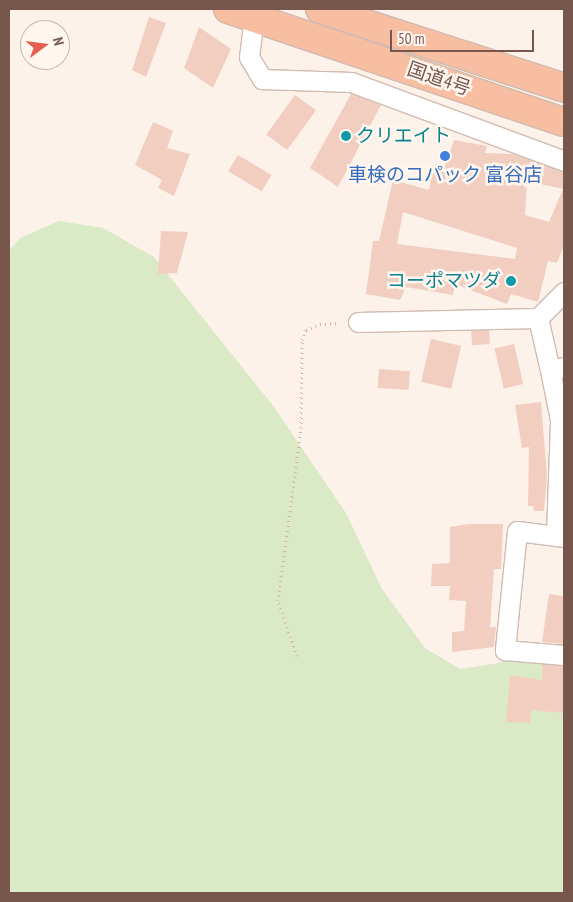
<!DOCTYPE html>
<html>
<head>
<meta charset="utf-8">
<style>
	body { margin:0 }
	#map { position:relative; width:573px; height:902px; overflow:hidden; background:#fcf2e9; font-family:"PT Sans Narrow","Noto Sans JP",sans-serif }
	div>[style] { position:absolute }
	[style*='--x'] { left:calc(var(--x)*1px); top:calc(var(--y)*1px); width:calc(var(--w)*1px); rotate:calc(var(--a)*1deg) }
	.green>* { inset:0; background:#daeac7 }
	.building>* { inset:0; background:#f2cec1; transform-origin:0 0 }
	.path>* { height:3px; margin-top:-1.5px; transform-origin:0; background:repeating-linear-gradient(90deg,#d7b1a3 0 1px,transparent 0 5px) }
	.roads { filter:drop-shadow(1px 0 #d1bbb1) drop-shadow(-1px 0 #d1bbb1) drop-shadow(0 1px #d1bbb1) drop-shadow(0 -1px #d1bbb1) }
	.minor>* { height:19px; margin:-9.5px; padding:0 9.5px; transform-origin:9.5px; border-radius:9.5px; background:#fff }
	.trunk>* { height:28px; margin:-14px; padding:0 14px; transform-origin:14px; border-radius:14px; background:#f7bea2 }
	.dots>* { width:14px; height:14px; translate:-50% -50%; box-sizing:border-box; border:2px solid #fff7ef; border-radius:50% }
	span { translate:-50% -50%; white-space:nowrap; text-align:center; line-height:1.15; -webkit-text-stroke:5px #fff7ef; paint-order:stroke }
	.street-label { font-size:19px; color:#77564c }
	.culture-label { font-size:19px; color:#0d838f }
	.left { translate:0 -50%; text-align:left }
	.right { translate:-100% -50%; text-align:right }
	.shop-label { font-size:19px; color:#366cbe }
	.frame { position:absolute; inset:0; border:10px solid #77564c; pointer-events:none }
	.north { position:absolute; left:20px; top:20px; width:50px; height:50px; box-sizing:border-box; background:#fff7ef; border:1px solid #c9b7ae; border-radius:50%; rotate:75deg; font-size:14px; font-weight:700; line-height:20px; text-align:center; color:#77564c }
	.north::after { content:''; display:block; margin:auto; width:18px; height:22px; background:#e45f50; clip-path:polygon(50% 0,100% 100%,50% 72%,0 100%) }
	.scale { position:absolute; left:390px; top:30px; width:144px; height:22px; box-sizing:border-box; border:2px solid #77564c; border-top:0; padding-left:6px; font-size:15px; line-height:18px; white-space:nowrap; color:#77564c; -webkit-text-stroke:4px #fff7ef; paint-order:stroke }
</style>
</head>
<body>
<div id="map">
	<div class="green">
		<div style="clip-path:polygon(59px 221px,103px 228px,154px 257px,274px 407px,346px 513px,382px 589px,425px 648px,460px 669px,498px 663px,564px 642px,564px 893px,9px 893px,9px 251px,20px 238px)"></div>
	</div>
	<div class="building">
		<div style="clip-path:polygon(149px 17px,166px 23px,146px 77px,132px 70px)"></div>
		<div style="clip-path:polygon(199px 27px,231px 49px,213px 88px,184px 68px)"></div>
		<div style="clip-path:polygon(351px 94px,381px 105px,338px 187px,310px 168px)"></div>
		<div style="left:295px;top:95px;width:26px;height:49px;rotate:36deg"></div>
		<div style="clip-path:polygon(153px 122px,173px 131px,167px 148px,190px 154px,174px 196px,158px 188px,162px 180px,135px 165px)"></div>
		<div style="clip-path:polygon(evenodd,454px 140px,487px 146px,485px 153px,513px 154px,564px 172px,564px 245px,557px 263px,548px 261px,538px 302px,511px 294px,507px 304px,455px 284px,453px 295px,406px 287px,400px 300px,366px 294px,373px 241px,379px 241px,393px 180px,429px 190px,433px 169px,444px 169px,454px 140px,527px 181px,563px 189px,549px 222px,525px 215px,527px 181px,454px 140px,403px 212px,517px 248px,515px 259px,397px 244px,403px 212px)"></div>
		<div style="left:238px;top:155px;width:39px;height:19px;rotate:31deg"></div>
		<div style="clip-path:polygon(161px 231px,188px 232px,177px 273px,158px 274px)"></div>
		<div style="left:489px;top:330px;width:14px;height:18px;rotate:86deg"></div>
		<div style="left:431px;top:339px;width:31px;height:44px;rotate:13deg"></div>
		<div style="left:514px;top:344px;width:41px;height:20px;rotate:77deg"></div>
		<div style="left:379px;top:369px;width:31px;height:19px;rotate:4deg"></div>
		<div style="clip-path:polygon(541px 402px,547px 476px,544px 511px,534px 511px,533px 506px,528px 506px,529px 447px,522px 448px,515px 405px)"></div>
		<div style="clip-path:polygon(469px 524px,503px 524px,501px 569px,494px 569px,490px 627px,496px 627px,494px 647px,452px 652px,452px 632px,464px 631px,466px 601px,449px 600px,450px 586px,431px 586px,432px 564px,450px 563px,450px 527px)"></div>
		<div style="clip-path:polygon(549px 594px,564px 596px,564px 644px,542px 642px)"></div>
		<div style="clip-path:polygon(542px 664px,564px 666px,564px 713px,531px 710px,530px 723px,506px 722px,510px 675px,542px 680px)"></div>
	</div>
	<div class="path">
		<div style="--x:297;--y:656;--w:58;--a:-109.1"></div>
		<div style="--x:278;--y:601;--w:175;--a:-82.4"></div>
		<div style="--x:301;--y:428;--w:88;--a:-89.3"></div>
		<div style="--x:302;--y:340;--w:11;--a:-68"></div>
		<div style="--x:306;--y:330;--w:15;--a:-23"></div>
		<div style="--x:320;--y:324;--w:19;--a:-3"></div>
	</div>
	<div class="roads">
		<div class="minor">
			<div style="--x:254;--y:17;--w:40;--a:97.1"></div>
			<div style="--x:249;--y:57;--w:26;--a:59"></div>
			<div style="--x:262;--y:79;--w:89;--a:1.9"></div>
			<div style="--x:351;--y:82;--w:227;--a:20.3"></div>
			<div style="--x:358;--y:322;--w:180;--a:-1.3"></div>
			<div style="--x:550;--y:370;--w:53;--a:-103"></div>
			<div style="--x:538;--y:318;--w:37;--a:-45"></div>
			<div style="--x:556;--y:536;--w:116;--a:-88"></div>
			<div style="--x:560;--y:420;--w:51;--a:-101.3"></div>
			<div style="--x:550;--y:370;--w:14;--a:-12"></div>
			<div style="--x:564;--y:537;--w:47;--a:-172.7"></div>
			<div style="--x:517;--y:531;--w:120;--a:95.8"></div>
			<div style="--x:505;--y:650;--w:59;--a:4.8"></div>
		</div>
		<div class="trunk">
			<div style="--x:228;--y:9;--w:354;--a:18.6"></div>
			<div style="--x:320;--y:9;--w:256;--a:17.9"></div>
		</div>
	</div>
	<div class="dots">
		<div style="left:346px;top:136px;background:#0f9aa8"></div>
		<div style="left:445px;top:156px;background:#3f7fe0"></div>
		<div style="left:511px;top:281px;background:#0f9aa8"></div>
	</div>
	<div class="street-label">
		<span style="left:439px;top:79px;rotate:19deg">国道4号</span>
	</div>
	<div class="culture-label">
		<span class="left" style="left:356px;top:136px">クリエイト</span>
		<span class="right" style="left:501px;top:281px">コーポマツダ</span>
	</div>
	<div class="shop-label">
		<span style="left:445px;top:175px">車検のコパック 富谷店</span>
	</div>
	<div class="frame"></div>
	<div class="north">N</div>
	<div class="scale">50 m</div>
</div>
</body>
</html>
